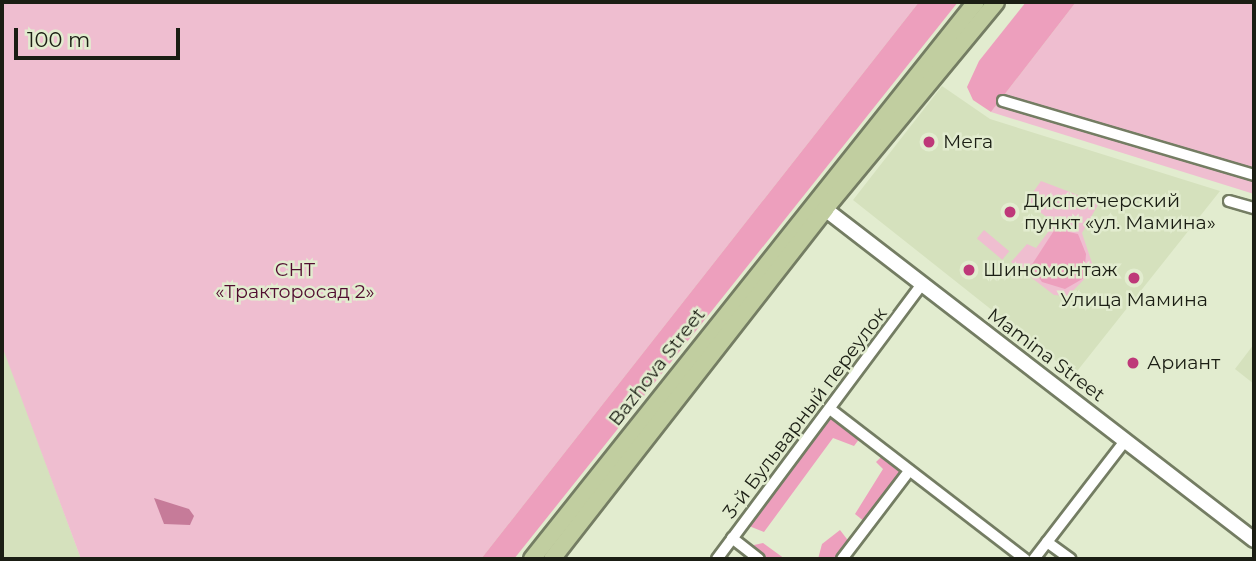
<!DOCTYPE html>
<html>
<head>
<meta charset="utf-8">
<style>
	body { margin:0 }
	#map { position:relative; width:1256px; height:561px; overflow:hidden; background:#e2eccf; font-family:Montserrat,sans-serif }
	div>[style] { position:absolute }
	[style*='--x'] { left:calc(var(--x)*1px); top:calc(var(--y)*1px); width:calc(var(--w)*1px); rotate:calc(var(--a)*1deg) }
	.built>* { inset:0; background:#d5e1bd }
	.green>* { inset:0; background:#efbed0; transform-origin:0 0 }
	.forest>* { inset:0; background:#ed9fbd }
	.water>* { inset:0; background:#c67b99 }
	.roads { filter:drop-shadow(2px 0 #747d63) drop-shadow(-2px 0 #747d63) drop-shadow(0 2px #747d63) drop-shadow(0 -2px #747d63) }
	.street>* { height:10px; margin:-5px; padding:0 5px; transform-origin:5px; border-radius:5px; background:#fff }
	.secondary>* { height:14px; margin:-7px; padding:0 7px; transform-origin:7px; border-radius:7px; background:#fff }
	.primary>* { height:16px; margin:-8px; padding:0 8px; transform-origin:8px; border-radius:8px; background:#c1cea0 }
	.dots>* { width:19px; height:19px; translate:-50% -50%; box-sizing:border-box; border:4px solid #e2eccf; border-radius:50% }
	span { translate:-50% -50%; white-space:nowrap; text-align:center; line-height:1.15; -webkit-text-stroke:5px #e2eccf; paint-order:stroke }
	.poi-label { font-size:19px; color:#1b1e14 }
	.left { translate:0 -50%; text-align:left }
	.park-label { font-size:19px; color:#510d30 }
	.street-label { font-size:19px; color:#1b1e14 }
	.frame { position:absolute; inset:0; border:4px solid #1b1e14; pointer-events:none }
	.scale { position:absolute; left:14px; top:28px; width:166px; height:32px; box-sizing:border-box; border:4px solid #1b1e14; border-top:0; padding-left:9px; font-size:21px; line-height:24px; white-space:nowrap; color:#1b1e14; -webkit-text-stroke:5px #e2eccf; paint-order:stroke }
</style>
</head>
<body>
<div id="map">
	<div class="built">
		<div style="clip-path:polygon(942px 86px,990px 119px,1220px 191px,1074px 375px,853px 200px)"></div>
		<div style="clip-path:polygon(1254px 344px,1254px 384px,1235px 369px)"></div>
		<div style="clip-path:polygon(3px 346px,81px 559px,2px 559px)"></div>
	</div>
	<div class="green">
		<div style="clip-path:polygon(2px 2px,919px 2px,481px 559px,81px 559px,2px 346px)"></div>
		<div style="clip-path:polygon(1076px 2px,1254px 2px,1254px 194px,991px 112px)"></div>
		<div style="clip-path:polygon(1041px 181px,1099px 203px,1082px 233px,1094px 269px,1068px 296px,1054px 295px,1011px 262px,1027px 244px,1036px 248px,1055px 223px,1026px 202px)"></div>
		<div style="left:984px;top:230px;width:33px;height:11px;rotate:40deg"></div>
	</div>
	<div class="forest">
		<div style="clip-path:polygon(919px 2px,958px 2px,514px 559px,481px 559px)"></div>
		<div style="clip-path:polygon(1026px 2px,1076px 2px,991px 112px,973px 100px,967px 87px,979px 61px)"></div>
		<div style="clip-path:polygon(1055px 229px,1078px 234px,1086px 254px,1084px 278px,1065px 289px,1042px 282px,1031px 266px)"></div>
		<div style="clip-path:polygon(830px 416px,860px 438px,854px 446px,833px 438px,764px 532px,749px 526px)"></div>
		<div style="clip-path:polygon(882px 456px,902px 472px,865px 522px,855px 514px,883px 469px,876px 462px)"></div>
		<div style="clip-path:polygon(840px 530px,850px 543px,836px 559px,818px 559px,822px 544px)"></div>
		<div style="clip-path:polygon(763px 543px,785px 559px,763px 559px,755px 553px,754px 545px)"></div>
	</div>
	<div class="water">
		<div style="clip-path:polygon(154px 498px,189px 509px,194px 516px,190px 525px,164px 524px)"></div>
	</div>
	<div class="roads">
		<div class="street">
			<div style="--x:1003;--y:101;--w:262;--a:16.4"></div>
			<div style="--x:1229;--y:201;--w:26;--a:16"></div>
			<div style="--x:830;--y:409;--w:246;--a:37.6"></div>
			<div style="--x:732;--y:538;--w:34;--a:38"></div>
			<div style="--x:1047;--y:542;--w:29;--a:36"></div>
			<div style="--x:717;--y:559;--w:339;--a:-53.3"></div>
			<div style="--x:842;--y:559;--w:111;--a:-52.7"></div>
			<div style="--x:1034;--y:559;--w:149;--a:-52.4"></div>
		</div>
		<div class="secondary">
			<div style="--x:825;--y:209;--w:542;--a:37.65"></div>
		</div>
		<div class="primary">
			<div style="--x:532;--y:559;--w:712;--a:-51.44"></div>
			<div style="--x:552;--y:559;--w:444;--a:-52"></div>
			<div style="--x:825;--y:209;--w:268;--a:-50.4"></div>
		</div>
	</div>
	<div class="dots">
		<div style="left:929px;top:142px;background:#be3879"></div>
		<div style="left:1010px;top:212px;background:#be3879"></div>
		<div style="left:969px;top:270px;background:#be3879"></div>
		<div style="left:1134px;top:278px;background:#be3879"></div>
		<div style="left:1133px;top:363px;background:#be3879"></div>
	</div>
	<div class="poi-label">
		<span class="left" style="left:943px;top:142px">Мега</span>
		<span class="left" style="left:1024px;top:212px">Диспетчерский<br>пункт «ул. Мамина»</span>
		<span class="left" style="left:983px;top:270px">Шиномонтаж</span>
		<span style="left:1134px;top:300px">Улица Мамина</span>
		<span class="left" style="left:1147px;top:363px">Ариант</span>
	</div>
	<div class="park-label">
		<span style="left:295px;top:281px">СНТ<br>«Тракторосад 2»</span>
	</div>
	<div class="street-label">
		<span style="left:1046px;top:355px;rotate:37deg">Mamina Street</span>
		<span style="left:657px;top:367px;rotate:-52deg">Bazhova Street</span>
		<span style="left:805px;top:413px;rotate:-53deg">3-й Бульварный переулок</span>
	</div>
	<div class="frame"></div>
	<div class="scale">100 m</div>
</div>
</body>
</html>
